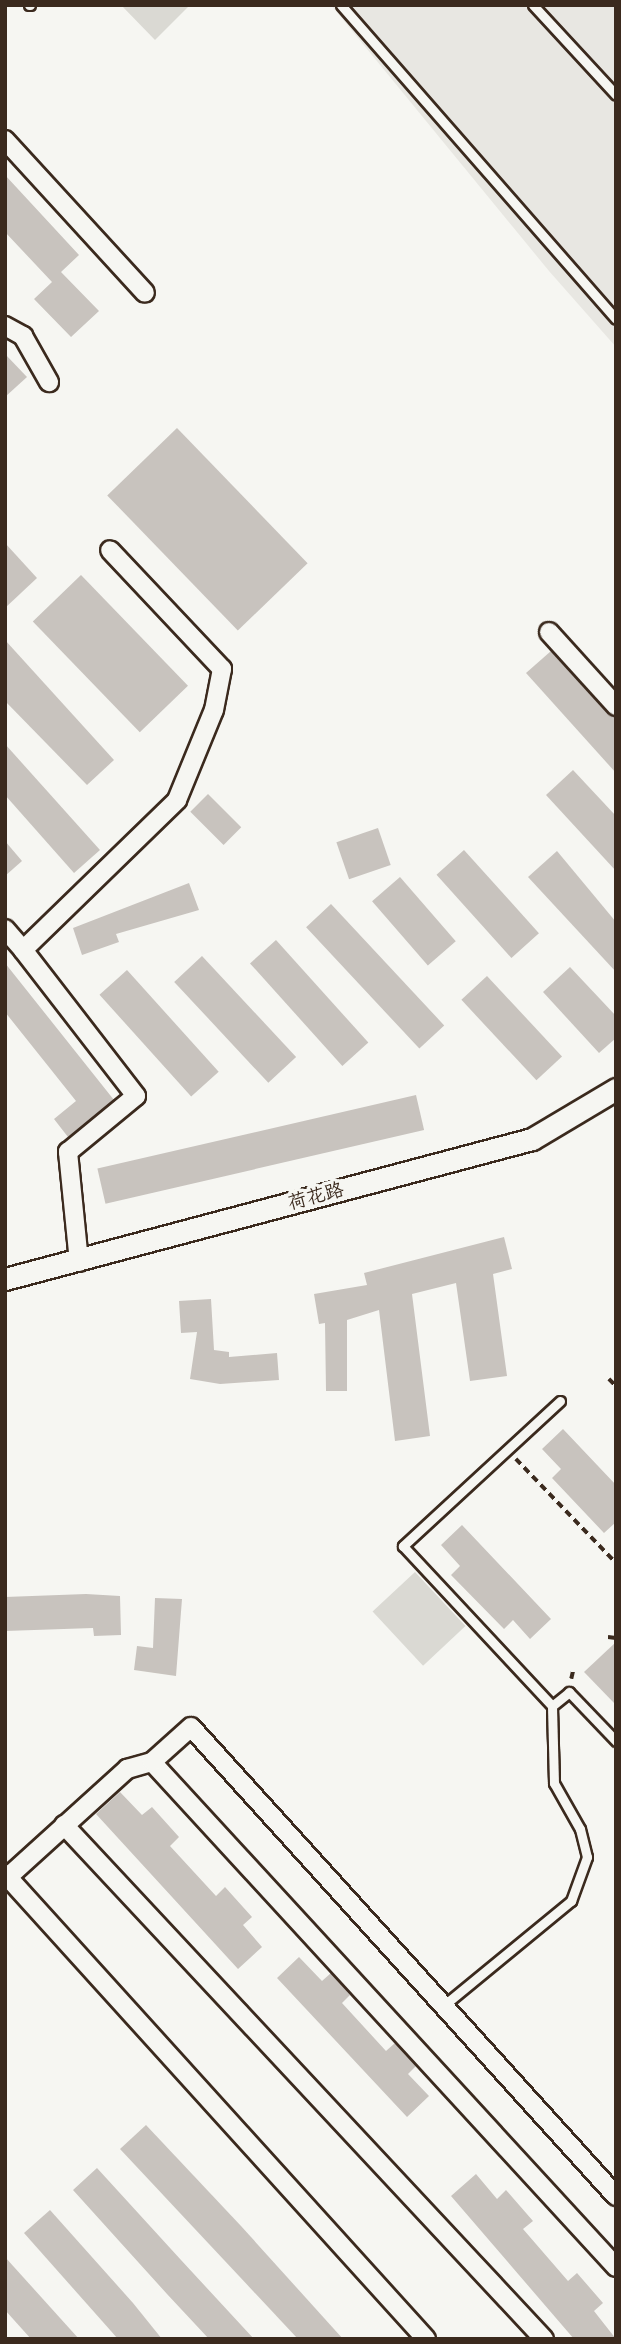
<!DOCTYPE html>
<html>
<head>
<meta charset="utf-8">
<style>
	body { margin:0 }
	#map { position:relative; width:621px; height:2344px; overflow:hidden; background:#f6f6f2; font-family:Pangolin,"LXGW WenKai TC",sans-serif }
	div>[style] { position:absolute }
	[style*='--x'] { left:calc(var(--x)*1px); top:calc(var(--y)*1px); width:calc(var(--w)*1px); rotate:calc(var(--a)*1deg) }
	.built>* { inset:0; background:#e8e7e2 }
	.green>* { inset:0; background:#dad9d3; transform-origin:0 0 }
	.building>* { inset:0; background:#c8c3be; transform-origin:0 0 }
	.path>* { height:3.5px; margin-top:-1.75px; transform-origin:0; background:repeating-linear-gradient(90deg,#3b2a1e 0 7px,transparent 0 12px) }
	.roads { filter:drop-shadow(2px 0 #3b2a1e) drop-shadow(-2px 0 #3b2a1e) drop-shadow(0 2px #3b2a1e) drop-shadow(0 -2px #3b2a1e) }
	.service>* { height:9px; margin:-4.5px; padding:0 4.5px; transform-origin:4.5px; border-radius:4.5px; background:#f6f6f2 }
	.minor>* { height:18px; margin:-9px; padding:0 9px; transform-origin:9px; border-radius:9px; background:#f6f6f2 }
	.tertiary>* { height:21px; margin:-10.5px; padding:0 10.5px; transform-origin:10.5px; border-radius:10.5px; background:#f6f6f2 }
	span { translate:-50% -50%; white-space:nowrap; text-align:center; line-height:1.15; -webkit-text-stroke:7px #f6f6f2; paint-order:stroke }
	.street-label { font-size:19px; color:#3b2a1e }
	.frame { position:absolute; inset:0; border:7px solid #3b2a1e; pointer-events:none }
</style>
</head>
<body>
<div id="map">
	<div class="built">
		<div style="clip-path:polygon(331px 5px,616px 5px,616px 347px,549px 271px)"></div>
	</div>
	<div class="green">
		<div style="clip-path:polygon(121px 5px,190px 5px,155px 40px)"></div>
		<div style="left:415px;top:1572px;width:74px;height:58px;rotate:47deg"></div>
	</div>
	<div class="building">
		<div style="clip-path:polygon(5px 175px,79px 255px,61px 272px,99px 311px,71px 337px,34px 299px,52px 282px,5px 232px)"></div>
		<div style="clip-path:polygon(5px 354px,27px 377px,5px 397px)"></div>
		<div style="left:177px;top:428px;width:188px;height:97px;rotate:46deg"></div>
		<div style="clip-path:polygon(5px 543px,37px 578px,5px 608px)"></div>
		<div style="left:81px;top:575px;width:154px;height:67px;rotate:46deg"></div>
		<div style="clip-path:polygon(5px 640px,114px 760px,87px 785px,5px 701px)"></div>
		<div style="clip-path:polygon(551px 651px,616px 717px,616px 773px,526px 673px)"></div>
		<div style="clip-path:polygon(5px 744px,100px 850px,74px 873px,5px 795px)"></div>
		<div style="clip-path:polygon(573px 770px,616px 816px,616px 871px,546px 795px)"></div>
		<div style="left:208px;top:794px;width:47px;height:25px;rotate:45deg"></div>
		<div style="left:378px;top:828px;width:39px;height:44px;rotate:71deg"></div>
		<div style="clip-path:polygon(5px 841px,22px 861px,5px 876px)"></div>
		<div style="left:464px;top:850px;width:112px;height:37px;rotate:48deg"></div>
		<div style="clip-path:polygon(557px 851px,616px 922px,616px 972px,528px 877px)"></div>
		<div style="left:400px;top:877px;width:85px;height:37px;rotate:49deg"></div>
		<div style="clip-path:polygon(189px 883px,199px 910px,116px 934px,119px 942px,82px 955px,73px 928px)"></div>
		<div style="left:331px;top:904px;width:166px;height:34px;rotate:47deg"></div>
		<div style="left:276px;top:940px;width:138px;height:35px;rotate:48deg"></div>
		<div style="left:202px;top:956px;width:138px;height:38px;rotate:47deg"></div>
		<div style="clip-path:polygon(5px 963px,114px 1100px,68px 1137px,54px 1119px,76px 1101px,5px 1012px)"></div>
		<div style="clip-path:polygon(570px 967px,616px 1016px,616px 1038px,599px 1053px,543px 992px)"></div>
		<div style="left:127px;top:970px;width:137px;height:37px;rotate:48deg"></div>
		<div style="left:487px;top:976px;width:110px;height:35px;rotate:47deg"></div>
		<div style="left:416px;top:1095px;width:36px;height:327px;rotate:77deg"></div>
		<div style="clip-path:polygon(504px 1237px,512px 1269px,493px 1274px,507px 1376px,470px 1381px,456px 1283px,412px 1294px,430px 1436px,395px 1441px,379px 1310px,347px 1320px,347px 1391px,326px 1391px,325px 1323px,319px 1324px,314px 1294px,367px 1285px,364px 1273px)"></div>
		<div style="clip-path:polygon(211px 1299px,214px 1350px,229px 1352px,229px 1357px,277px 1353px,279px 1380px,220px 1384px,190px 1379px,197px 1332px,181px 1333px,179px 1301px)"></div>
		<div style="clip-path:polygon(563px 1429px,616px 1485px,616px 1522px,604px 1533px,552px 1478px,561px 1469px,542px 1449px)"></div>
		<div style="clip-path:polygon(462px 1525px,551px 1619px,530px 1639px,513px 1620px,504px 1629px,451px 1575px,460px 1566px,441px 1545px)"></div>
		<div style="clip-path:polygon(86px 1594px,120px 1596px,121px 1635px,94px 1636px,93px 1628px,5px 1631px,5px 1597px)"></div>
		<div style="clip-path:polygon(155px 1598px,182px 1599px,176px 1676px,134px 1670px,137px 1646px,153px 1648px)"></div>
		<div style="clip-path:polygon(616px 1642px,616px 1705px,584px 1672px)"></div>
		<div style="clip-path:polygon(120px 1792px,142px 1815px,152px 1807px,179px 1837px,170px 1846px,216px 1896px,225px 1887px,252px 1917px,243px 1925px,262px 1947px,238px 1969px,96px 1814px)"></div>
		<div style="clip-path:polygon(299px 1957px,322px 1981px,331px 1973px,350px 1995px,342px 2003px,386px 2051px,395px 2043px,416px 2066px,408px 2074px,429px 2096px,407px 2117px,277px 1978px)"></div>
		<div style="clip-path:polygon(146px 2125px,241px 2226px,343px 2339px,298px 2339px,120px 2149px)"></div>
		<div style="clip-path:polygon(97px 2168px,181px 2260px,254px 2339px,209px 2339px,167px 2294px,73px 2190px)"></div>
		<div style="clip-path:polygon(476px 2174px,497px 2199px,506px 2190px,533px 2221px,523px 2229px,568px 2281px,577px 2273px,603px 2303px,594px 2311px,616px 2339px,574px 2339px,451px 2196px)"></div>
		<div style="clip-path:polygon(50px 2210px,133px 2303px,162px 2339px,118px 2339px,24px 2233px)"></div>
		<div style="clip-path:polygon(5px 2257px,79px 2339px,31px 2339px,5px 2310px)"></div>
	</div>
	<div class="path">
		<div style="--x:609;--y:1379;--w:10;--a:45"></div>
		<div style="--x:516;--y:1459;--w:144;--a:46.1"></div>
		<div style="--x:608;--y:1637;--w:8;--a:7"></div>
		<div style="--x:571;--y:1679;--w:9;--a:-77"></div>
	</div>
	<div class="roads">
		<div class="service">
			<div style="--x:29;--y:5;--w:1;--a:0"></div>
			<div style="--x:341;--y:5;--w:417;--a:48.8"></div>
			<div style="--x:533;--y:5;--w:122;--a:47.3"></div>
			<div style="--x:560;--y:1401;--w:214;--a:137.3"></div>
			<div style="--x:403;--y:1546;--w:219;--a:47"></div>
			<div style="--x:552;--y:1706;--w:22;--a:-39"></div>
			<div style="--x:569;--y:1692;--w:68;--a:46.2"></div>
			<div style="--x:443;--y:2006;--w:166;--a:-39.4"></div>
			<div style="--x:571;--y:1901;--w:47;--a:-70"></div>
			<div style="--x:587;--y:1857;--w:29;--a:-104"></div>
			<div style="--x:580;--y:1829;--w:53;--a:-119.5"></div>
			<div style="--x:554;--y:1783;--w:77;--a:-91.5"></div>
		</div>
		<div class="minor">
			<div style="--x:5;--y:140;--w:207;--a:47.5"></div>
			<div style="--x:5;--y:326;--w:21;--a:29"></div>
			<div style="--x:23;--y:336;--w:53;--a:60.5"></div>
			<div style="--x:549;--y:632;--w:100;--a:47.8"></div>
			<div style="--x:5;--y:929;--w:28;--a:49"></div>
			<div style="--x:79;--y:1262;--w:111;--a:-95.7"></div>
			<div style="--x:68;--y:1152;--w:88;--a:-39.5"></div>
			<div style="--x:136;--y:1096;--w:185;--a:-127.7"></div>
			<div style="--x:23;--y:950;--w:215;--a:-44.2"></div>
			<div style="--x:177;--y:800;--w:97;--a:-67.7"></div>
			<div style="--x:214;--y:710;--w:42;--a:-79"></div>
			<div style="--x:222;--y:669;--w:163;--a:-133.3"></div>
			<div style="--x:152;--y:1762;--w:686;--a:47.42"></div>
			<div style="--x:64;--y:1825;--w:703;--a:46.96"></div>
			<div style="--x:5;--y:1874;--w:627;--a:47.84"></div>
			<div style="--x:8;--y:1877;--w:161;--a:-42.2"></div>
			<div style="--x:127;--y:1769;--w:26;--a:-16"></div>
			<div style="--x:152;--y:1762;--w:52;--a:-41.9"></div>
			<div style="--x:191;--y:1727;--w:633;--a:47.82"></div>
		</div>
		<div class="tertiary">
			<div style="--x:5;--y:1279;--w:545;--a:-14.88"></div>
			<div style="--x:532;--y:1139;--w:98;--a:-30.8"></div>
		</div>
	</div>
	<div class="street-label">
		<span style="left:316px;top:1197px;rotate:-15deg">荷花路</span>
	</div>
	<div class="frame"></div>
</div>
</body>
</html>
